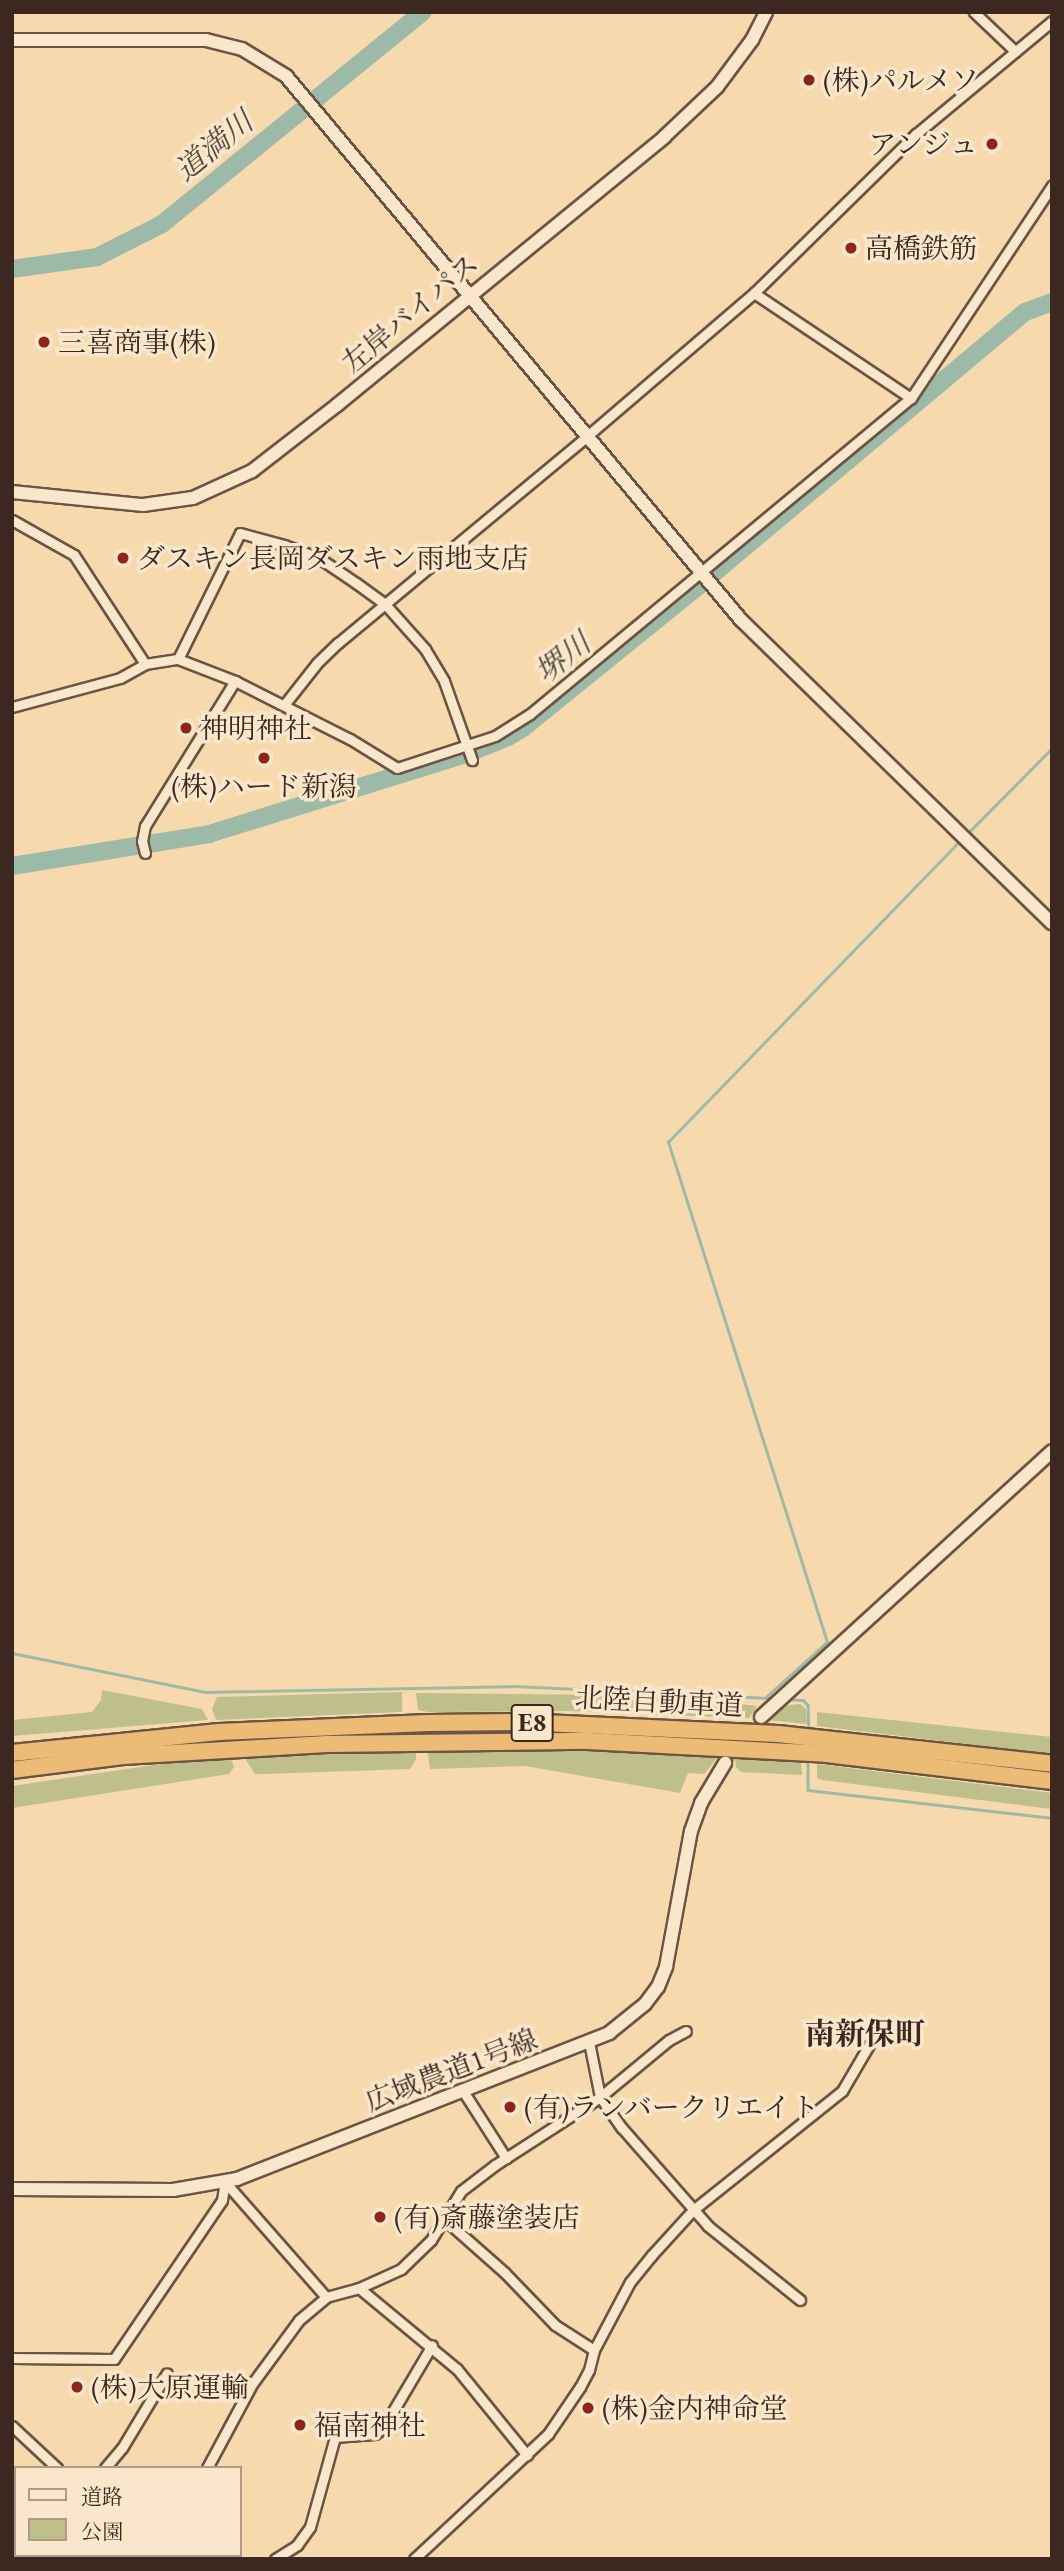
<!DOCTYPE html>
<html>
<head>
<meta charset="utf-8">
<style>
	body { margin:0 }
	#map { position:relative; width:1064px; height:2571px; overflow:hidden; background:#f7d9ae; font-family:"EB Garamond","Noto Serif JP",serif }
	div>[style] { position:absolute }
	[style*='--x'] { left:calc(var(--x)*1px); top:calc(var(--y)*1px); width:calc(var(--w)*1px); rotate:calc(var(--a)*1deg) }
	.green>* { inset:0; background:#bebf8a }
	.stream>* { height:2.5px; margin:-1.25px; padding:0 1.25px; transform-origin:1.25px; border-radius:1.25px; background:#9dbaa9 }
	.river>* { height:18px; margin:-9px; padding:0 9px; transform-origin:9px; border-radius:9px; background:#9dbaa9 }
	.secondary-tunnel>* { height:12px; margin-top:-6px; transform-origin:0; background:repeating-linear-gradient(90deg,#d2b692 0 12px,transparent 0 18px) }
	.roads { filter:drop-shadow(2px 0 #6b5444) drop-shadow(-2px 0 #6b5444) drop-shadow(0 2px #6b5444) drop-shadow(0 -2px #6b5444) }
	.street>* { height:9px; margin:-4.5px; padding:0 4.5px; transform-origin:4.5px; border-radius:4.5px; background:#fae6ca }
	.secondary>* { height:12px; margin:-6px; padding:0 6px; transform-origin:6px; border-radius:6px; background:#fae6ca }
	.highway>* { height:16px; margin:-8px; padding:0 8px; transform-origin:8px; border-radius:8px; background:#ecbc77 }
	.dots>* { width:19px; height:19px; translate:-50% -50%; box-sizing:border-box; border:4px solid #fae6ca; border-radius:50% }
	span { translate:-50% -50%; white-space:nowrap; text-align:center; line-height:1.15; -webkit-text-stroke:7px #fae6ca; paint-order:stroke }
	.shield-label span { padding:2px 5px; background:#fae6ca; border:2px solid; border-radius:5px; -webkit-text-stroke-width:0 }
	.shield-label { font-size:26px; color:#3c2820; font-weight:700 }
	.poi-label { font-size:28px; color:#3c2820 }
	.left { translate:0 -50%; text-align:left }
	.right { translate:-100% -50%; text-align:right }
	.street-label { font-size:28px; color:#3c2820 }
	.water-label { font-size:30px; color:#544c42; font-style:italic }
	.neighbourhood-label { font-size:30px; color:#3c2820; font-weight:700 }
	.frame { position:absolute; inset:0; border:14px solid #3c2820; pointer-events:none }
	.legend { position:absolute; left:14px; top:2466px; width:228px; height:91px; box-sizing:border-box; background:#fae6ca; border:2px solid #ae9a86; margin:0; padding:9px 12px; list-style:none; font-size:21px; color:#3c2820 }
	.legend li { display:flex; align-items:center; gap:14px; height:35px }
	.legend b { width:35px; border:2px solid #ae9a86 }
</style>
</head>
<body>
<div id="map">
	<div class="green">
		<div style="clip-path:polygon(102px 1690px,202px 1709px,208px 1720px,12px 1736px,12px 1720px,92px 1712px,101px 1700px)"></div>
		<div style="clip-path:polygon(402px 1692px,402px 1712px,216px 1720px,212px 1709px,217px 1697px)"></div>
		<div style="clip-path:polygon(416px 1693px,597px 1695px,699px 1699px,757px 1706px,749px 1718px,566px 1711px,428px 1712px,418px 1710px)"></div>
		<div style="clip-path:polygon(800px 1704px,806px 1709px,807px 1724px,768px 1720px,779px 1706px)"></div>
		<div style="clip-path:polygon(817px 1712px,1052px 1737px,1052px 1754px,817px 1726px)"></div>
		<div style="clip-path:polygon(427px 1747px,706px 1754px,717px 1758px,704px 1774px,688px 1773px,680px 1793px,525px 1766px,430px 1769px)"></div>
		<div style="clip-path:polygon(416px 1750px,416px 1759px,410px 1769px,265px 1774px,255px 1774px,242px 1754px)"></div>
		<div style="clip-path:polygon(739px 1756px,801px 1761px,802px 1775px,741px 1772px,736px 1767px,735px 1758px)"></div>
		<div style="clip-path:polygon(201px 1758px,231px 1758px,234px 1767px,229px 1774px,12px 1808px,12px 1786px)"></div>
		<div style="clip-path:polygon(817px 1764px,1052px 1793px,1052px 1809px,822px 1780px,817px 1778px)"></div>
	</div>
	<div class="stream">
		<div style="--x:966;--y:835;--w:122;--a:-45.3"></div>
		<div style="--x:12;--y:1653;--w:197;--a:11.4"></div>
		<div style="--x:205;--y:1692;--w:309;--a:-1.1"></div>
		<div style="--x:514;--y:1686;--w:259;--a:2.7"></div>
		<div style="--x:765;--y:1698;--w:84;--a:-42.1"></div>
		<div style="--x:827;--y:1642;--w:525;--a:-107.64"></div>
		<div style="--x:668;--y:1142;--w:421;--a:-45.9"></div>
		<div style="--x:787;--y:1699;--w:16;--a:4"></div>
		<div style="--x:803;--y:1700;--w:7;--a:45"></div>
		<div style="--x:808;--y:1705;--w:26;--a:88"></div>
		<div style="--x:808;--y:1759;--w:31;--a:90"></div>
		<div style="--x:808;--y:1790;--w:246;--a:6.5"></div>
	</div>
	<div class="river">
		<div style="--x:12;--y:269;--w:86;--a:-8"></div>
		<div style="--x:97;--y:257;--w:73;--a:-26.9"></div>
		<div style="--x:162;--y:224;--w:336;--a:-39.1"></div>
		<div style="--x:12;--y:866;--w:200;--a:-9.2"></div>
		<div style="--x:209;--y:834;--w:272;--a:-17.3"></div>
		<div style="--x:469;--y:753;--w:42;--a:-22.3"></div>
		<div style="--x:508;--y:737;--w:17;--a:-31"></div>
		<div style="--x:523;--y:728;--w:230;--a:-39"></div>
		<div style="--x:702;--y:583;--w:422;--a:-40"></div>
		<div style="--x:1025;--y:312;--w:29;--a:-20"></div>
	</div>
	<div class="secondary-tunnel">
		<div style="--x:725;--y:1763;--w:58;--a:-52"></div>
	</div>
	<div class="roads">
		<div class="street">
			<div style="--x:974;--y:12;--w:57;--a:43.6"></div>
			<div style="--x:754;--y:293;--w:189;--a:33.8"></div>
			<div style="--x:12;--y:520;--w:71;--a:29.4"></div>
			<div style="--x:74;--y:555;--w:130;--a:56.9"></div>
			<div style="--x:178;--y:659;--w:140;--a:-63.8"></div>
			<div style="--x:240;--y:533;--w:46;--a:15.3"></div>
			<div style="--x:284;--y:545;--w:37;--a:20"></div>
			<div style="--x:319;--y:558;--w:45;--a:34"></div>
			<div style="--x:356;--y:583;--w:34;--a:36"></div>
			<div style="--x:384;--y:603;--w:62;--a:48.3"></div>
			<div style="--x:425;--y:649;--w:37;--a:59"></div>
			<div style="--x:444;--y:681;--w:84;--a:70.5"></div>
			<div style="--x:284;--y:705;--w:53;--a:-51.8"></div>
			<div style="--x:317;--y:663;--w:29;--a:-44"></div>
			<div style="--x:338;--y:643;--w:322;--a:-39.7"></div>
			<div style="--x:586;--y:437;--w:221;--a:-40.6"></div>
			<div style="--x:754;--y:293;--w:227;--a:-44.5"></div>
			<div style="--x:916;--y:134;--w:177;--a:-39.7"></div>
			<div style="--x:12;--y:707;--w:112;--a:-15"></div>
			<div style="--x:120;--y:678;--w:29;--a:-29"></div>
			<div style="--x:145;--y:664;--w:33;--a:-9"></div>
			<div style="--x:178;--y:659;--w:61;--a:21.1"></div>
			<div style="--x:235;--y:681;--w:129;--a:26.8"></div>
			<div style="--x:350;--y:739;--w:55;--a:31.7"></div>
			<div style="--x:397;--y:768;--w:103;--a:-18.1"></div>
			<div style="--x:495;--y:736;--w:41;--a:-32.2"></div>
			<div style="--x:530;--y:714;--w:495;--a:-39.7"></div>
			<div style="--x:911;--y:398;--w:255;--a:-56.4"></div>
			<div style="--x:145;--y:853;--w:12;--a:-104"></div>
			<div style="--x:142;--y:841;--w:15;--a:-79"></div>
			<div style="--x:145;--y:826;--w:171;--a:-58.2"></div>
			<div style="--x:589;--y:2042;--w:56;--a:78.7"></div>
			<div style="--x:600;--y:2097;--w:38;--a:55"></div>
			<div style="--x:622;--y:2128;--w:130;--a:48.7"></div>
			<div style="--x:708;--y:2226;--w:118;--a:38.8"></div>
			<div style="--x:463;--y:2091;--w:80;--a:57.3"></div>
			<div style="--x:444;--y:2219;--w:81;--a:41.5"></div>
			<div style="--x:505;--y:2273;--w:72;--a:46.1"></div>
			<div style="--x:555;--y:2325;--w:46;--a:32.7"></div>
			<div style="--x:359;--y:2288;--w:127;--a:39.6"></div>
			<div style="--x:457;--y:2369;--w:111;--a:50.9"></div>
			<div style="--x:12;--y:2358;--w:102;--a:0.6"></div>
			<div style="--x:114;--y:2359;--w:192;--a:-55.8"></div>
			<div style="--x:222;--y:2200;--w:18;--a:-81"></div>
			<div style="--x:225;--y:2182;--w:153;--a:48.7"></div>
			<div style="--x:12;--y:2426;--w:62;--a:43"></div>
			<div style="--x:105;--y:2468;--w:26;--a:-50"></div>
			<div style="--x:122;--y:2448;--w:87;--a:-59"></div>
			<div style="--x:207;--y:2468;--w:95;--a:-61.8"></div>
			<div style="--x:252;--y:2384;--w:79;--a:-53.7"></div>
			<div style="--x:299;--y:2320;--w:35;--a:-40"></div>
			<div style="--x:326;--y:2297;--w:34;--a:-15"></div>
			<div style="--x:359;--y:2288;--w:46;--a:-24.3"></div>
			<div style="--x:401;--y:2269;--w:42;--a:-44"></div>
			<div style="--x:431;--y:2240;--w:57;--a:-58.5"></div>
			<div style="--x:461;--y:2191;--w:43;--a:-37.4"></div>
			<div style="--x:495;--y:2165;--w:125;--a:-32.9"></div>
			<div style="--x:600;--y:2097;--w:89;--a:-39.6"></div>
			<div style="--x:669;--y:2040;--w:19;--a:-28"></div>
			<div style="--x:188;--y:2555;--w:9;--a:27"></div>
			<div style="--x:275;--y:2559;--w:26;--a:-32"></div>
			<div style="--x:297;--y:2545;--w:22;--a:-54"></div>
			<div style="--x:310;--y:2527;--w:93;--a:-74.5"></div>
			<div style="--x:335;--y:2437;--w:40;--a:-4.3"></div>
			<div style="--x:375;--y:2434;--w:10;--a:-37"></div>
			<div style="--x:383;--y:2428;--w:96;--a:-59.4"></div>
			<div style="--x:414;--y:2559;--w:183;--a:-43"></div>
			<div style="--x:548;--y:2434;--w:57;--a:-55.8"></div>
			<div style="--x:580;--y:2387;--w:19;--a:-62"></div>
			<div style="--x:589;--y:2370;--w:21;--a:-76"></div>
			<div style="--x:594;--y:2350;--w:77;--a:-62.1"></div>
			<div style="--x:630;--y:2282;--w:35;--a:-51"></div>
			<div style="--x:652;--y:2255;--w:61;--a:-47.7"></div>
			<div style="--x:693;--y:2210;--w:191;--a:-38.6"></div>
			<div style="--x:842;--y:2091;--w:53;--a:-59.6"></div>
		</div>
		<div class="secondary">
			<div style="--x:12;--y:40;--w:194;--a:0"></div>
			<div style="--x:206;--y:40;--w:37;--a:14"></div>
			<div style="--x:242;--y:49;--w:52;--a:31.5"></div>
			<div style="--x:286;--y:76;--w:709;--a:50.09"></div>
			<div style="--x:741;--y:620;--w:434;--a:44.3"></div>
			<div style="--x:12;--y:492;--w:132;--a:5.7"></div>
			<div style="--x:143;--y:505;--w:50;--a:-8"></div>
			<div style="--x:193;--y:498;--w:65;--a:-24.6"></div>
			<div style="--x:252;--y:471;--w:108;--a:-37.8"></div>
			<div style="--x:337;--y:405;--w:423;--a:-39.3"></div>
			<div style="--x:664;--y:137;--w:73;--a:-43.3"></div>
			<div style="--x:717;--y:87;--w:59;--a:-53.3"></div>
			<div style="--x:752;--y:40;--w:31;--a:-63"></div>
			<div style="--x:761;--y:1717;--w:394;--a:-42.4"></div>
			<div style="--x:12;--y:2189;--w:161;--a:0.4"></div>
			<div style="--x:173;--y:2190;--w:65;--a:-9.8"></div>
			<div style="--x:237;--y:2179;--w:400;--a:-21.4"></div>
			<div style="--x:609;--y:2033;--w:46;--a:-38.9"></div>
			<div style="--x:645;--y:2004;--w:21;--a:-53"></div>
			<div style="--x:658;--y:1987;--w:22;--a:-68"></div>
			<div style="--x:666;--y:1967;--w:138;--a:-79.6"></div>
			<div style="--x:691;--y:1831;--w:30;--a:-70"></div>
			<div style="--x:701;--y:1803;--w:47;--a:-59"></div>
		</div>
		<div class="highway">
			<div style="--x:12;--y:1753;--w:208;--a:-5.8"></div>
			<div style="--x:219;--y:1732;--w:209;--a:-2.5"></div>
			<div style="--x:428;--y:1723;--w:94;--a:-0.6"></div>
			<div style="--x:522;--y:1722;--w:256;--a:2.7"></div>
			<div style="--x:778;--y:1734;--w:276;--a:6.2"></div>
			<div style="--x:12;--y:1770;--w:112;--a:-7.2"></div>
			<div style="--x:123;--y:1756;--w:204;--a:-3.4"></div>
			<div style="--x:327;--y:1744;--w:261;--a:-0.7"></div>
			<div style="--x:588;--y:1741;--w:238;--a:3.1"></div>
			<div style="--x:826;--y:1754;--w:228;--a:6.8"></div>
		</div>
	</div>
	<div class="dots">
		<div style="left:809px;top:80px;background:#8f2418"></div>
		<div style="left:992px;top:144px;background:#8f2418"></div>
		<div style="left:851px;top:248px;background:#8f2418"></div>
		<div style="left:44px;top:342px;background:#8f2418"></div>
		<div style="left:123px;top:558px;background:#8f2418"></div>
		<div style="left:186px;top:728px;background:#8f2418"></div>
		<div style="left:264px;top:758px;background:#8f2418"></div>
		<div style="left:510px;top:2107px;background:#8f2418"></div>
		<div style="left:380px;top:2217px;background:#8f2418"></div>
		<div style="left:77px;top:2387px;background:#8f2418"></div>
		<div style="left:588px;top:2408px;background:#8f2418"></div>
		<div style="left:300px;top:2425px;background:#8f2418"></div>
	</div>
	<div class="shield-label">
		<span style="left:532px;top:1723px">E8</span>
	</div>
	<div class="poi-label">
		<span class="left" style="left:823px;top:80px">(株)パルメソ</span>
		<span class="right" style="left:978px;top:144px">アンジュ</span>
		<span class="left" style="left:865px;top:248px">高橋鉄筋</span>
		<span class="left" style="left:58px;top:342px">三喜商事(株)</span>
		<span class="left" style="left:137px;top:558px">ダスキン長岡ダスキン雨地支店</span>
		<span class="left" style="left:200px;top:728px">神明神社</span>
		<span style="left:264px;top:786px">(株)ハード新潟</span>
		<span class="left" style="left:524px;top:2107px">(有)ランバークリエイト</span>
		<span class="left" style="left:394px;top:2217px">(有)斎藤塗装店</span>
		<span class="left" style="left:91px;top:2387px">(株)大原運輸</span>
		<span class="left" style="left:602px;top:2408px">(株)金内神命堂</span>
		<span class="left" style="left:314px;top:2425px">福南神社</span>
	</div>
	<div class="street-label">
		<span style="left:410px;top:313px;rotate:-40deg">左岸バイパス</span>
		<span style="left:659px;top:1701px;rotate:3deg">北陸自動車道</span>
		<span style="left:451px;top:2070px;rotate:-21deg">広域農道1号線</span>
	</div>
	<div class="water-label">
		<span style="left:214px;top:146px;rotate:-39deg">道満川</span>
		<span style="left:563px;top:658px;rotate:-38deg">堺川</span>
	</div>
	<div class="neighbourhood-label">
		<span style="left:865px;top:2034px">南新保町</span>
	</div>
	<div class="frame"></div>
	<ul class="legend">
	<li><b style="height:9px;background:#fae6ca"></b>道路</li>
	<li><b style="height:19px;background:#bebf8a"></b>公園</li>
	</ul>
</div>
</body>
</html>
